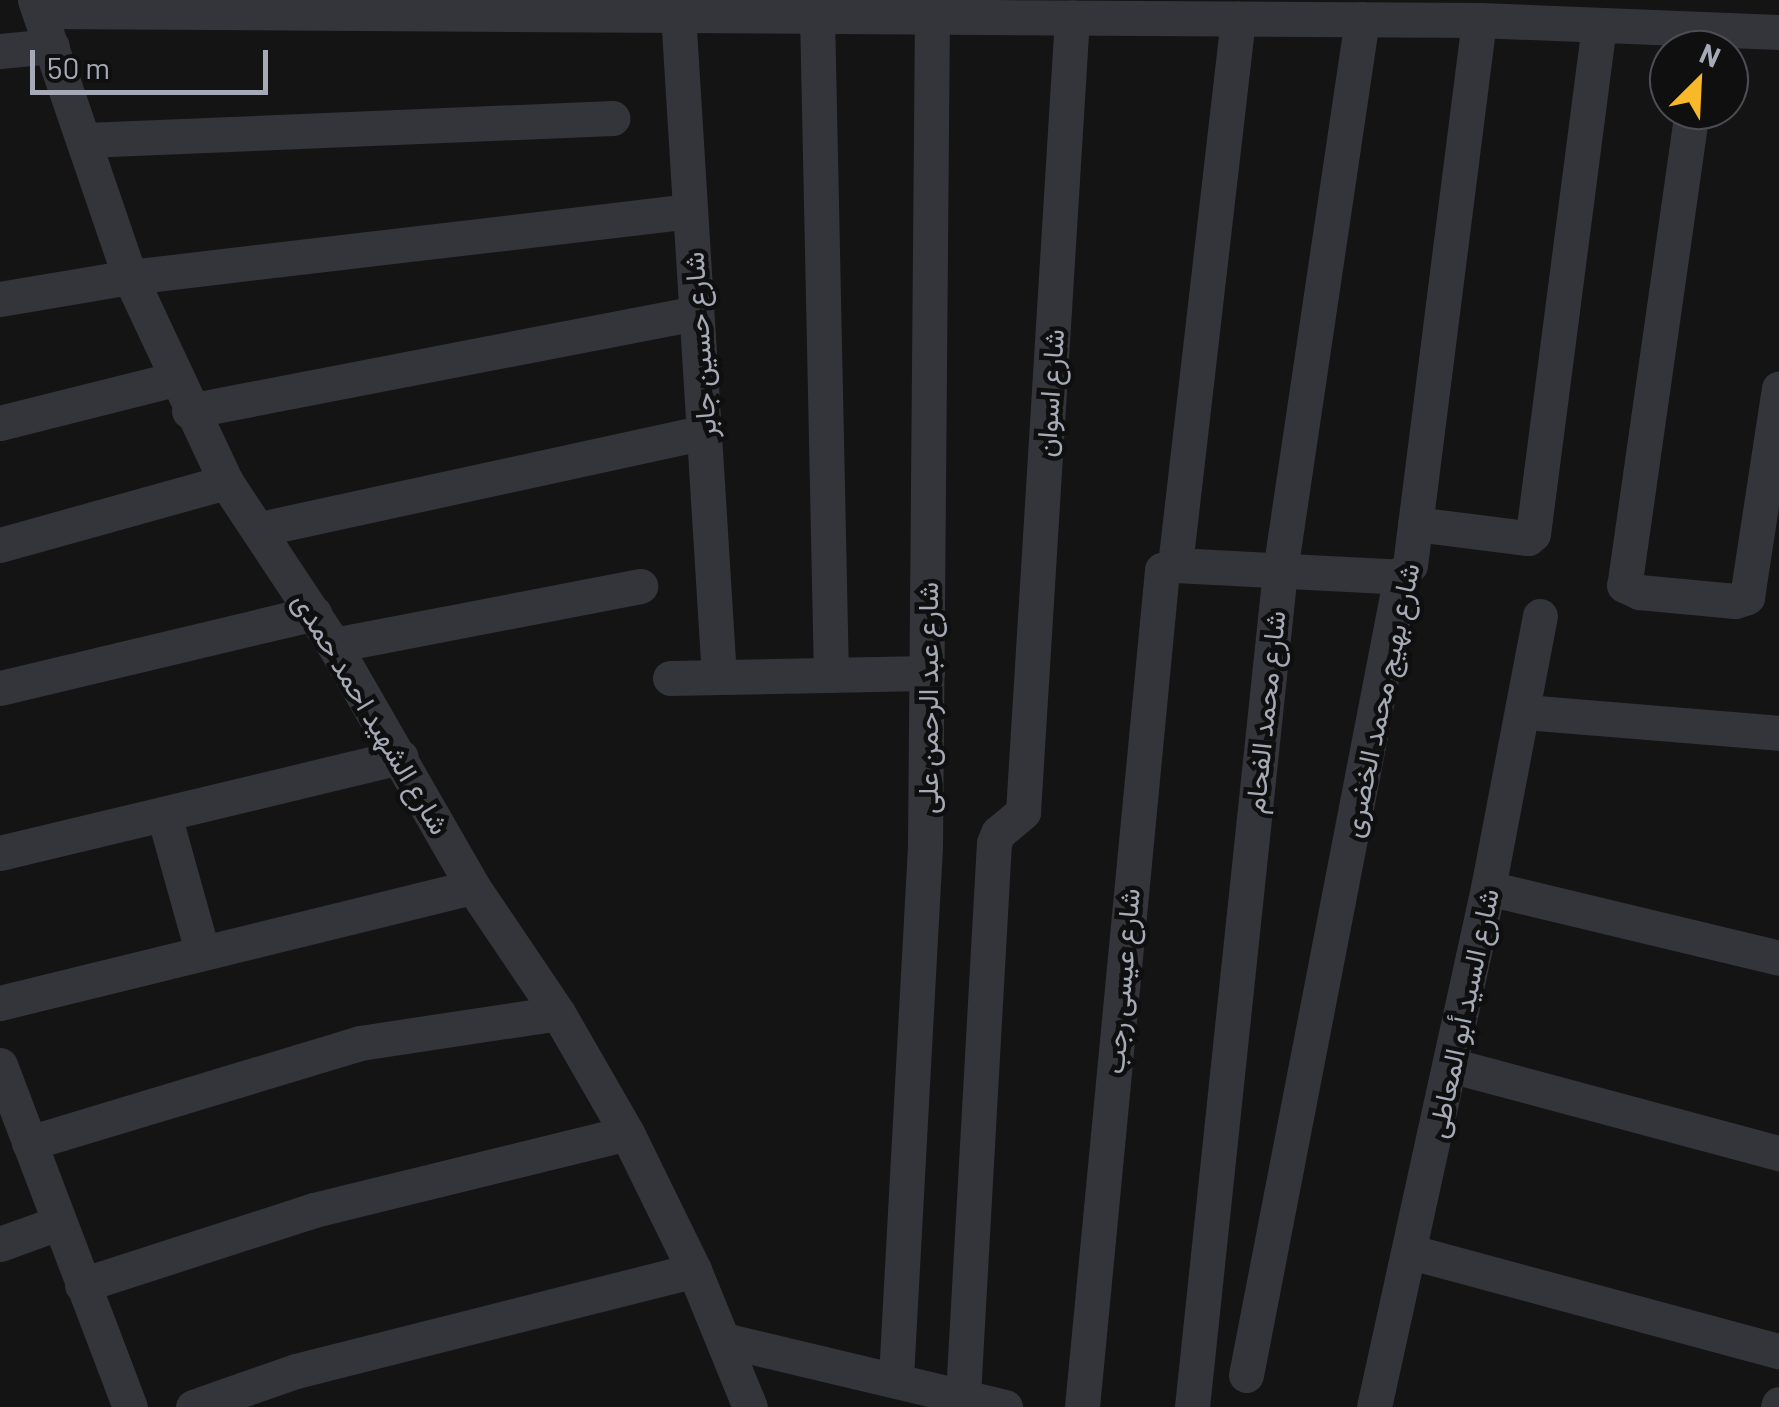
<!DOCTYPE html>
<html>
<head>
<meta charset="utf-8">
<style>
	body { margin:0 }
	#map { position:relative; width:1779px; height:1407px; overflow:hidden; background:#141415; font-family:Barlow,Vazirmatn,sans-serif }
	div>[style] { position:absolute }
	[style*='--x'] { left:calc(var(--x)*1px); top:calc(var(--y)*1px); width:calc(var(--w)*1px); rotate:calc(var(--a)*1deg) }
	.minor>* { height:35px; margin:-17.5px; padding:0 17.5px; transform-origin:17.5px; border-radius:17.5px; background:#34353a }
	span { translate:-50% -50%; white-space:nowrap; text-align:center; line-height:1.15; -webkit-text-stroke:9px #0f0f10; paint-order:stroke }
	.street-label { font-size:28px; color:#a5aab6 }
	.north { position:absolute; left:1649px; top:30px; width:100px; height:100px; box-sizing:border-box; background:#0f0f10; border:2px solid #4b4d52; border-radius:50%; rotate:24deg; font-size:28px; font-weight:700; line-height:40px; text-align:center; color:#a5aab6 }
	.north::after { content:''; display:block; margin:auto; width:35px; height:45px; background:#f7b92a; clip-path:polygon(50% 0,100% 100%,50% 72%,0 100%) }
	.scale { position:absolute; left:30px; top:50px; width:238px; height:45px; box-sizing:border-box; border:5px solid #a5aab6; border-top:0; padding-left:12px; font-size:30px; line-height:35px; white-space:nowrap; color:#a5aab6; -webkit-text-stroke:8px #0f0f10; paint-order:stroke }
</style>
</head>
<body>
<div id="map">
	<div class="minor">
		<div style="--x:35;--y:0;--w:293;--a:71.1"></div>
		<div style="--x:130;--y:277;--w:226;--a:64.9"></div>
		<div style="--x:226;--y:482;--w:196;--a:56.5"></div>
		<div style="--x:334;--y:645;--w:279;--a:60.1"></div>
		<div style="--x:473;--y:887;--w:152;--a:56"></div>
		<div style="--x:558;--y:1013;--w:138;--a:60.1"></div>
		<div style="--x:627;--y:1133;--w:153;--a:63.9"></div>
		<div style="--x:694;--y:1270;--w:148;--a:67.8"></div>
		<div style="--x:39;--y:11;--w:1440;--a:0.36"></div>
		<div style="--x:1479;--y:20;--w:300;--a:2.3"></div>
		<div style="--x:678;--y:13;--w:665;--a:86.47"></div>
		<div style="--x:817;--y:14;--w:661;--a:88.79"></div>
		<div style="--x:0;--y:51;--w:52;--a:-5.5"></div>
		<div style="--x:1692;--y:110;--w:480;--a:98.1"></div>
		<div style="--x:1624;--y:585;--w:17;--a:25"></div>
		<div style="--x:1639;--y:592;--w:96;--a:5.4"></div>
		<div style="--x:1735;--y:601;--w:13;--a:-18"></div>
		<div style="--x:1747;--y:597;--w:211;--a:-81.3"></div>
		<div style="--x:86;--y:140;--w:527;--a:-2.39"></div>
		<div style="--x:0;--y:299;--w:132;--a:-9.6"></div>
		<div style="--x:130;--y:277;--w:564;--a:-6.72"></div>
		<div style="--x:189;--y:411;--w:516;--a:-10.94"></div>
		<div style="--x:0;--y:423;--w:180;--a:-14.1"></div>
		<div style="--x:1415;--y:524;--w:114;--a:7.1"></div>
		<div style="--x:1528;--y:538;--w:6;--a:-39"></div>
		<div style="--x:1533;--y:534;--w:513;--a:-82.61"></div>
		<div style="--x:260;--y:529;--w:454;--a:-12.3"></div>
		<div style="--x:0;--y:545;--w:235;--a:-15.6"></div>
		<div style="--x:1175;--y:565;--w:550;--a:-83.42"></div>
		<div style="--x:334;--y:645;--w:312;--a:-10.9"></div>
		<div style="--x:670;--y:678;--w:257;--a:-1.1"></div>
		<div style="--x:0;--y:688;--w:323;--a:-13.4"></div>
		<div style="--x:1525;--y:712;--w:255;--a:4.7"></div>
		<div style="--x:164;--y:815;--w:141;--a:74.4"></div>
		<div style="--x:0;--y:853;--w:412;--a:-13.5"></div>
		<div style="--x:1488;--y:888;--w:299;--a:13.5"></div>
		<div style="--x:0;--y:1003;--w:487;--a:-13.8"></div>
		<div style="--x:0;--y:1065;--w:366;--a:69.2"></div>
		<div style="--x:1450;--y:1065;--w:341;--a:15"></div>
		<div style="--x:29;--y:1143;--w:346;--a:-16.8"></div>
		<div style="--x:360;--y:1043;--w:200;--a:-8.6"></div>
		<div style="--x:0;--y:1244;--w:62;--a:-19.9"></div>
		<div style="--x:1411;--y:1252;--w:381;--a:15.1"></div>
		<div style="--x:82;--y:1285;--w:244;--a:-17.9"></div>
		<div style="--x:314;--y:1210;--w:322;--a:-13.8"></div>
		<div style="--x:724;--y:1340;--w:289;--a:13.4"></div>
		<div style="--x:1246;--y:1375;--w:815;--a:-79.03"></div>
		<div style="--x:1401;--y:575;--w:13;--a:-48"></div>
		<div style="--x:1410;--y:565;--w:549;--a:-82.78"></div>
		<div style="--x:896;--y:1377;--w:532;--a:-86.87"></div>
		<div style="--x:925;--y:846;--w:828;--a:-89.52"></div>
		<div style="--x:963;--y:1395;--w:553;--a:-86.79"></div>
		<div style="--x:994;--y:843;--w:11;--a:-68"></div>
		<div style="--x:998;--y:833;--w:33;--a:-40"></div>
		<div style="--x:1023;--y:812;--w:796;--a:-86.47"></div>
		<div style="--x:193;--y:1407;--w:109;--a:-19.3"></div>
		<div style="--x:296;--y:1371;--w:411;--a:-14.2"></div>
		<div style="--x:1082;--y:1407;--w:841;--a:-84.54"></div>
		<div style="--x:1162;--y:570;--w:14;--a:-21"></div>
		<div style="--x:1175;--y:565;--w:226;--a:3"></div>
		<div style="--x:1192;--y:1407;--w:841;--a:-83.99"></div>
		<div style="--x:1280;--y:571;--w:558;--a:-81.55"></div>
		<div style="--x:1374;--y:1407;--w:531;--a:-77.61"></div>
		<div style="--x:1488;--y:888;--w:277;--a:-79.2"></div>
		<div style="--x:1778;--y:1407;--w:3;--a:-72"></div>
	</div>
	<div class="street-label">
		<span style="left:699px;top:345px;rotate:-94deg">شارع حسين جابر</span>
		<span style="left:1049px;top:393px;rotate:-86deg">شارع اسوان</span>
		<span style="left:927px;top:698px;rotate:-90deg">شارع عبد الرحمن على</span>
		<span style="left:1380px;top:700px;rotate:-78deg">شارع بهيج محمد الخضرى</span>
		<span style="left:1264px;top:712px;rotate:-84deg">شارع محمد الفحام</span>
		<span style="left:372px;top:713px;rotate:59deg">شارع الشهيد احمد حمدى</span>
		<span style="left:1121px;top:981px;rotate:-85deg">شارع عيسى رجب</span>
		<span style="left:1462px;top:1013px;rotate:-78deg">شارع السيد أبو المعاطى</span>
	</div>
	<div class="north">N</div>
	<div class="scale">50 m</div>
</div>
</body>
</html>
